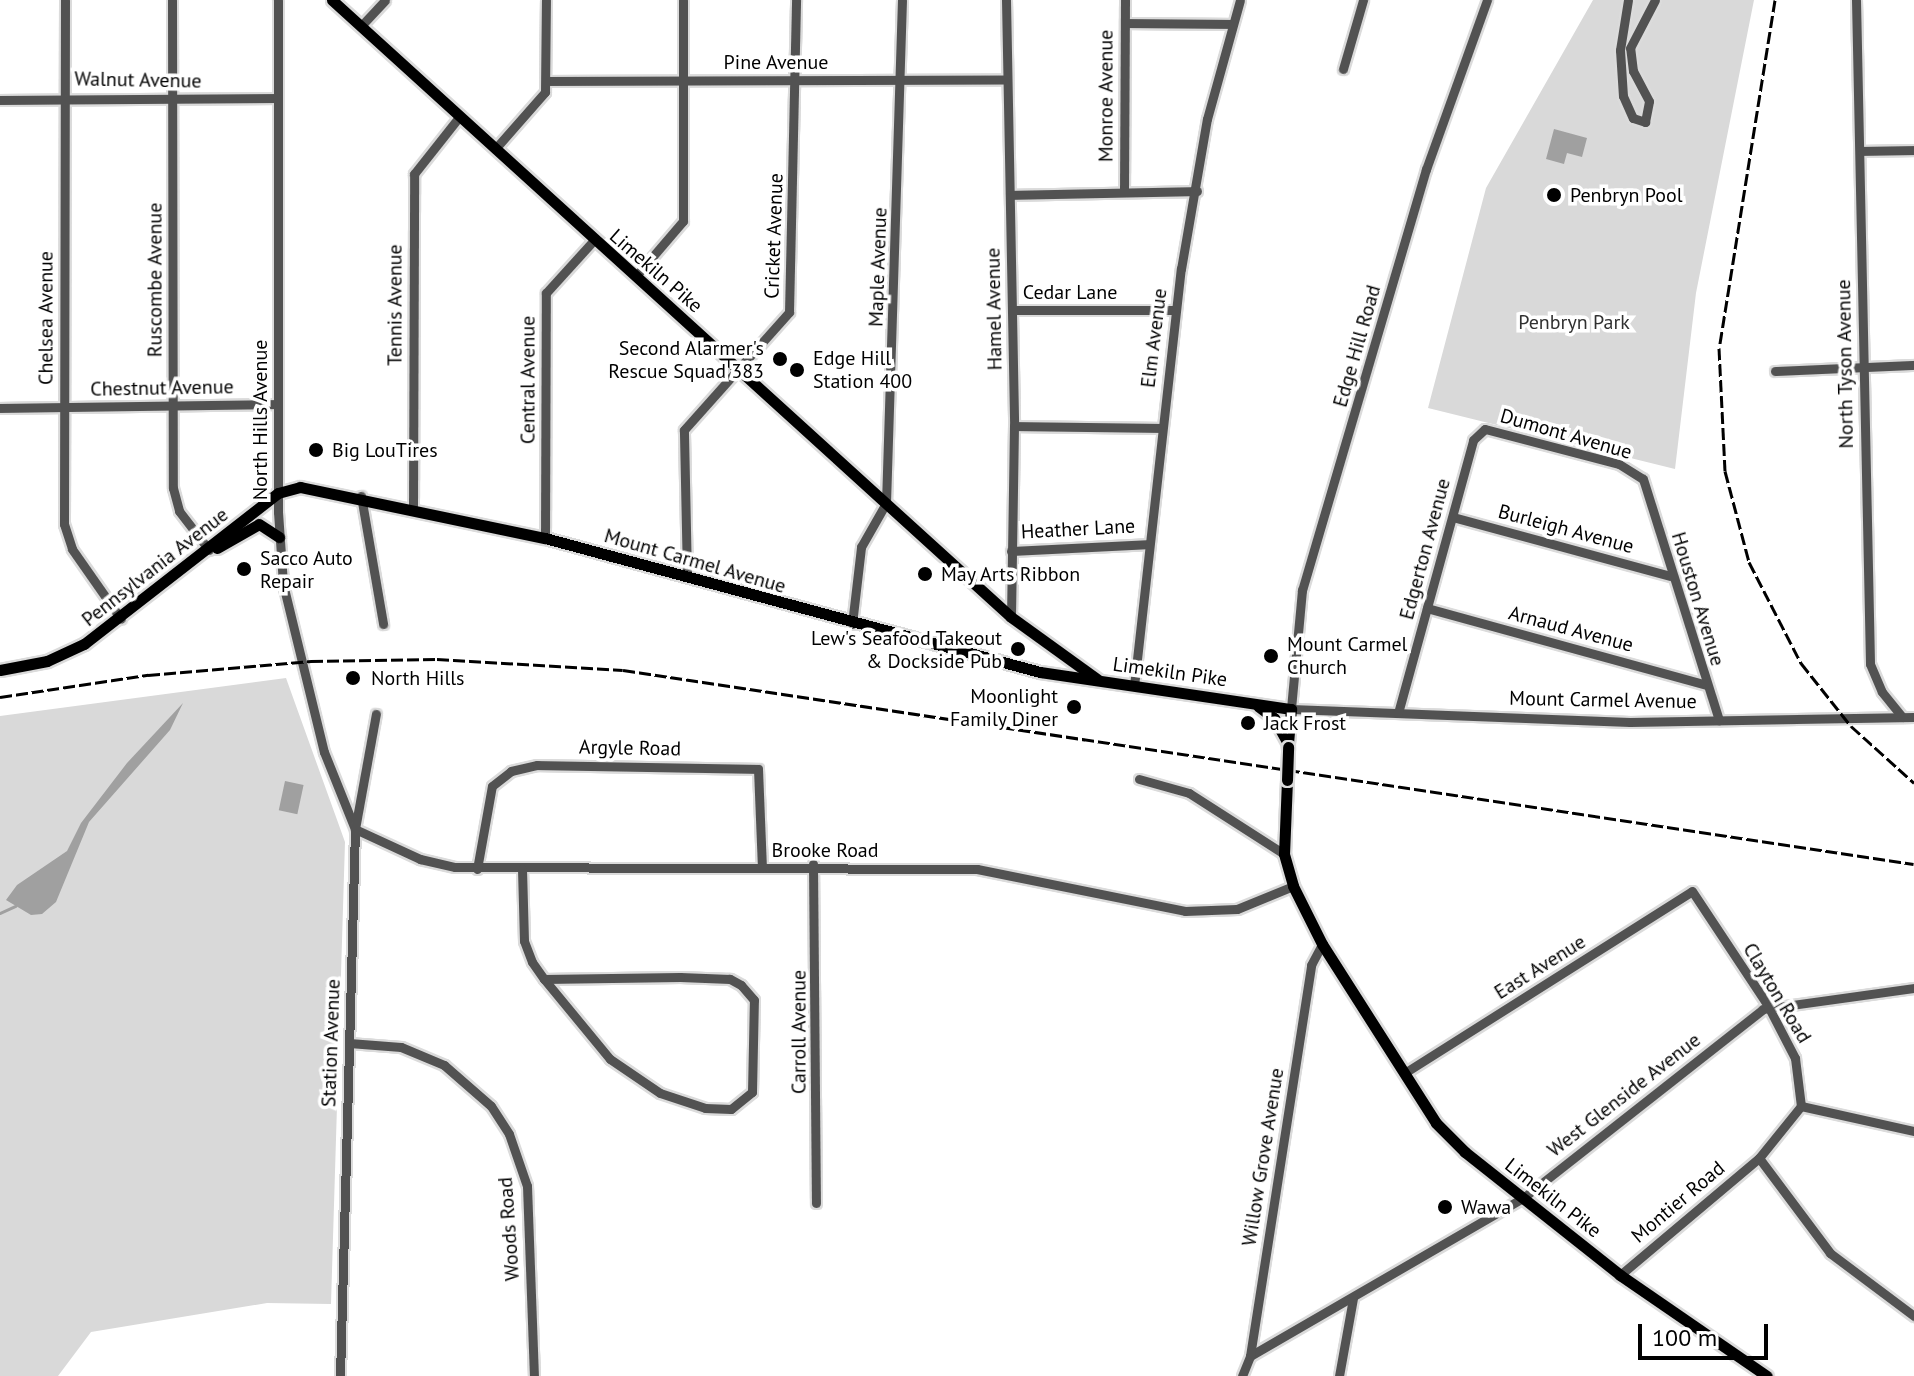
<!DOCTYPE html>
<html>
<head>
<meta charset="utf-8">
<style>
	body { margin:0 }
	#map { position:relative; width:1914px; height:1376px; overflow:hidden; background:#fff; font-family:"PT Sans",sans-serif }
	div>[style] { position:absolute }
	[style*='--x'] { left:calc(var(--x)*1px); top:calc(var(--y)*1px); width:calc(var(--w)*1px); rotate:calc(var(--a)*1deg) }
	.green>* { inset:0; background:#d9d9d9 }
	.water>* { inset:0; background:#a0a0a0; transform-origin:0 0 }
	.stream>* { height:3px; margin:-1.5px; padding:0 1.5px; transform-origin:1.5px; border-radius:1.5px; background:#a0a0a0 }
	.roads { filter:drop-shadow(2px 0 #dbdbdb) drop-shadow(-2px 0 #dbdbdb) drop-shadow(0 2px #dbdbdb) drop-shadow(0 -2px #dbdbdb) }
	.minor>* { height:9px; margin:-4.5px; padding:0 4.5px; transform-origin:4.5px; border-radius:4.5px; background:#525252 }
	.major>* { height:11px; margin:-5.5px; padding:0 5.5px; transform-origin:5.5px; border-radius:5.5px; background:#000 }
	.rail>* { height:3px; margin-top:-1.5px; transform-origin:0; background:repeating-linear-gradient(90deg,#000 0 12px,transparent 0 16px) }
	.bridges { filter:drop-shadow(2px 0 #dbdbdb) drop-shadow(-2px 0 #dbdbdb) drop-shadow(0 2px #dbdbdb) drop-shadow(0 -2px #dbdbdb) }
	.major-bridge>* { height:11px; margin:-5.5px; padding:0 5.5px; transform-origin:5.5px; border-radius:5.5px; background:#000 }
	.dots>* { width:22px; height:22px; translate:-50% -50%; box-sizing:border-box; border:4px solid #fff; border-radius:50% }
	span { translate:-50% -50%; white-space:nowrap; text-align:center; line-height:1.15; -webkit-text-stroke:7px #fff; paint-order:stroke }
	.street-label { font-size:20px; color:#000 }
	.poi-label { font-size:20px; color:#000 }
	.left { translate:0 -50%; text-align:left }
	.right { translate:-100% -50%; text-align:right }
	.park-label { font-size:20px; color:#303030 }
	.scale { position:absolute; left:1638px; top:1324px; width:130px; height:36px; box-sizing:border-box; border:4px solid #000; border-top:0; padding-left:10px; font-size:24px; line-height:28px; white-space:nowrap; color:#000; -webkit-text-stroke:6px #fff; paint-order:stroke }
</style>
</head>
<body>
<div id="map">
	<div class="green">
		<div style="clip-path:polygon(1593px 0,1754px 0,1696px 293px,1675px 469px,1428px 408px,1486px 188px)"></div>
		<div style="clip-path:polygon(286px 678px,345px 842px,331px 1304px,267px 1303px,91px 1332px,58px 1376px,0 1376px,0 716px)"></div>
	</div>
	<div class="water">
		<div style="clip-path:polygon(1554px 129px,1587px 138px,1582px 157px,1567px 153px,1564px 164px,1546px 159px)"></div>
		<div style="clip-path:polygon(183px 703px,170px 730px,89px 822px,56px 902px,42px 914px,31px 915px,6px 900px,17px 885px,67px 851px,81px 823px,127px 763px)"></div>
		<div style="left:285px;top:781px;width:19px;height:30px;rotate:12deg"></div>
	</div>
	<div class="stream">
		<div style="--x:0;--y:913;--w:17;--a:-25"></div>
	</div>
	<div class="roads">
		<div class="minor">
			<div style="--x:65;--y:0;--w:524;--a:90.11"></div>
			<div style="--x:64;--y:524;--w:26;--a:72"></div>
			<div style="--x:72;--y:549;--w:85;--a:55"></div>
			<div style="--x:172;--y:0;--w:488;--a:89.9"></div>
			<div style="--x:173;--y:488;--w:24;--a:75"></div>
			<div style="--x:179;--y:511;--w:49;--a:52.4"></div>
			<div style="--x:278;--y:0;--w:512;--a:90"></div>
			<div style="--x:278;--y:512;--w:72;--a:86"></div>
			<div style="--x:283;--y:584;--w:173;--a:76.3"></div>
			<div style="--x:324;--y:752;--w:83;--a:68.1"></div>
			<div style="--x:1006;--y:0;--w:426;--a:88.9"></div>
			<div style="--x:1014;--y:426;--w:191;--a:90.9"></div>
			<div style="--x:1487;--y:0;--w:180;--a:109.8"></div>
			<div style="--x:1426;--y:169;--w:439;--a:106.4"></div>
			<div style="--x:1302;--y:590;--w:120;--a:95.3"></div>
			<div style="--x:1291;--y:709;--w:339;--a:2.2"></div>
			<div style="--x:1630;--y:722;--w:284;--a:-1"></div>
			<div style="--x:1628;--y:0;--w:51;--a:99.1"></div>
			<div style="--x:1620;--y:50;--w:46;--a:86.3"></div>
			<div style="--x:1623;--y:96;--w:24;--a:66"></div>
			<div style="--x:1633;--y:118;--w:13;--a:18"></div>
			<div style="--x:1645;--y:122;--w:21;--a:-79"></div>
			<div style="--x:1649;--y:101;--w:34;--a:-118"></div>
			<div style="--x:1633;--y:71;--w:23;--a:-97"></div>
			<div style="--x:1630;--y:48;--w:54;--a:-62.5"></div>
			<div style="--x:1856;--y:0;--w:664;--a:88.79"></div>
			<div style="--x:1870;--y:664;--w:30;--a:67"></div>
			<div style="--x:1882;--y:692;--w:32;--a:51"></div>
			<div style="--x:1125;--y:23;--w:108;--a:0.5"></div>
			<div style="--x:361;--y:26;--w:35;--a:-47"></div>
			<div style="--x:1343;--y:69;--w:72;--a:-73.8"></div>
			<div style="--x:546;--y:81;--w:460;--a:-0.2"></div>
			<div style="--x:0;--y:100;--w:276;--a:-0.4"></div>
			<div style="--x:495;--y:149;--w:76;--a:-48.7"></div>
			<div style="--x:545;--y:92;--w:92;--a:-89.4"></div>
			<div style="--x:1862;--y:151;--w:52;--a:-1.1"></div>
			<div style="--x:1124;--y:192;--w:192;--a:-89.7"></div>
			<div style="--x:1010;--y:195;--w:187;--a:-1.2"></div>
			<div style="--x:636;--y:276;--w:72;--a:-49.5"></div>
			<div style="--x:683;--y:221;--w:221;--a:-90"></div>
			<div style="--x:1012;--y:310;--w:164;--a:0"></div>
			<div style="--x:1775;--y:371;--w:139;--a:-2.5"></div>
			<div style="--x:0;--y:408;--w:277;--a:-0.8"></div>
			<div style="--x:1014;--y:426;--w:146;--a:0.8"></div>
			<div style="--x:361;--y:496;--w:130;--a:80.2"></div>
			<div style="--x:413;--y:508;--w:334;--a:-89.8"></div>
			<div style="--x:414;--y:174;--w:73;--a:-51.7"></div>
			<div style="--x:1453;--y:517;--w:225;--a:15.2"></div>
			<div style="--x:545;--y:538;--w:245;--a:-89.8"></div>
			<div style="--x:546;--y:293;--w:72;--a:-47.8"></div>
			<div style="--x:1011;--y:551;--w:136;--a:-2.9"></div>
			<div style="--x:687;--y:577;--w:147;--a:-91.2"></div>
			<div style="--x:684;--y:430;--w:158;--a:-48.3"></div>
			<div style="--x:789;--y:312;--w:312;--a:-88.7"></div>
			<div style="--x:1427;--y:608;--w:289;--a:15.4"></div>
			<div style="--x:852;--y:624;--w:78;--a:-83.3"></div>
			<div style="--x:861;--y:547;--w:51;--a:-60.4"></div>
			<div style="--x:886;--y:503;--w:503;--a:-88.18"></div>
			<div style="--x:1134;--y:686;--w:420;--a:-83.6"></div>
			<div style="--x:1181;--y:269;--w:152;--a:-80.2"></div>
			<div style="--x:1207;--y:119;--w:123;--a:-74.5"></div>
			<div style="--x:1398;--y:713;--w:283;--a:-74.6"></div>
			<div style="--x:1473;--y:440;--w:16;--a:-43"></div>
			<div style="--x:1485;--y:429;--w:138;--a:14.6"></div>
			<div style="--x:1619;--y:464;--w:28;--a:32"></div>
			<div style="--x:1643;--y:479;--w:253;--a:72.5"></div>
			<div style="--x:1139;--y:779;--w:52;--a:15.6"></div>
			<div style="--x:1189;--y:793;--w:113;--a:32.7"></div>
			<div style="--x:355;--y:829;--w:72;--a:24.8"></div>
			<div style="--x:420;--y:859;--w:36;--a:13"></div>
			<div style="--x:455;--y:867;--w:522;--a:0.22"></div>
			<div style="--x:977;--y:869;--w:212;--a:11.4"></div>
			<div style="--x:1185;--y:911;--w:52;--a:-2.2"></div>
			<div style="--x:1237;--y:909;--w:61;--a:-22.3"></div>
			<div style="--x:813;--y:864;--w:339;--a:89.5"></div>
			<div style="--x:477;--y:869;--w:84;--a:-79.8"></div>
			<div style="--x:492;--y:786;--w:24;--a:-38"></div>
			<div style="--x:511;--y:771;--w:27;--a:-13"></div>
			<div style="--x:537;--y:765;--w:221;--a:1"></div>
			<div style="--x:758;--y:769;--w:99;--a:87.7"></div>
			<div style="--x:522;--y:869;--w:72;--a:88.4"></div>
			<div style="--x:524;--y:941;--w:22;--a:69"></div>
			<div style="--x:532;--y:962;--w:21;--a:55"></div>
			<div style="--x:544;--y:979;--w:104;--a:50.5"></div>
			<div style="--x:610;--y:1059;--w:60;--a:34.2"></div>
			<div style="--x:660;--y:1093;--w:47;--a:18.4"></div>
			<div style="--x:705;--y:1108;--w:26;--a:2"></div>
			<div style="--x:731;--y:1109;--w:27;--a:-39"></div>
			<div style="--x:752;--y:1092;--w:92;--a:-88.8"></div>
			<div style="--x:754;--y:1000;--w:20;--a:-131"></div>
			<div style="--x:741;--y:985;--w:13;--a:-151"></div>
			<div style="--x:730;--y:979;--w:50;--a:-177.7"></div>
			<div style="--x:680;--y:977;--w:136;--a:179.2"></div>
			<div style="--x:349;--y:1043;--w:52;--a:4.4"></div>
			<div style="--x:401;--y:1047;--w:47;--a:22.7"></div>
			<div style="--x:444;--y:1065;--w:62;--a:41.1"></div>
			<div style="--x:491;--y:1106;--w:33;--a:57"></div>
			<div style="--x:509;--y:1134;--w:55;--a:70.9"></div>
			<div style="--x:527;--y:1186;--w:190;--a:87.9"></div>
			<div style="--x:1406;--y:1072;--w:338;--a:-32.3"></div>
			<div style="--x:1692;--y:891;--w:138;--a:56.5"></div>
			<div style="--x:1768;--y:1006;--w:59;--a:62.6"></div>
			<div style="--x:1795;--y:1058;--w:48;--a:82.9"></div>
			<div style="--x:1801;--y:1106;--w:67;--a:128.9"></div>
			<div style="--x:1759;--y:1158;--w:182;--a:139.9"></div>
			<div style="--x:1801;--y:1106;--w:116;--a:12.5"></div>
			<div style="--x:1759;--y:1158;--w:119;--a:53.2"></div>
			<div style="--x:1830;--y:1253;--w:105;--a:36.9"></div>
			<div style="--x:1250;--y:1356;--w:315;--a:-30.1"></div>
			<div style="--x:1523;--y:1198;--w:305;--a:-38.2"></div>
			<div style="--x:1763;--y:1009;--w:152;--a:-7.9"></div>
			<div style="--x:340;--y:1376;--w:547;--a:-88.43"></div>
			<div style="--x:355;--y:829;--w:117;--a:-79.7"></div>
			<div style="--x:1242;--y:1376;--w:22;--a:-68"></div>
			<div style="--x:1250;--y:1356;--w:396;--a:-81.1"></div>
			<div style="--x:1311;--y:965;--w:24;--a:-62"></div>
			<div style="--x:1339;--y:1376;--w:79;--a:-79.8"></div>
		</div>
		<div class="major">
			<div style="--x:332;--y:0;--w:917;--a:42.26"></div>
			<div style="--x:1011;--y:617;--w:106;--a:35.8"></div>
			<div style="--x:217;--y:548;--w:48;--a:-29.7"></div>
			<div style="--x:259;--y:524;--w:24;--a:33"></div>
			<div style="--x:0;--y:670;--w:48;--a:-10.8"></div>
			<div style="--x:47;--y:661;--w:41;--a:-24.7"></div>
			<div style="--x:84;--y:644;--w:246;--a:-37.9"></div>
			<div style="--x:278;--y:493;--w:23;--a:-15"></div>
			<div style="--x:300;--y:487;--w:250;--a:11.8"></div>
			<div style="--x:545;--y:538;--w:513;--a:15.15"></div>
			<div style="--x:1040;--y:672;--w:254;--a:8.4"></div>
			<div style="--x:1291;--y:709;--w:38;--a:95"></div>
			<div style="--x:1258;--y:706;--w:20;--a:37"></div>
			<div style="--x:1274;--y:718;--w:26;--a:61"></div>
			<div style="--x:1287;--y:780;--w:74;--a:92.3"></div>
			<div style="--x:1284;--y:854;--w:33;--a:74"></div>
			<div style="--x:1293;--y:886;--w:65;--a:63.4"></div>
			<div style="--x:1322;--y:944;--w:212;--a:57.5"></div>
			<div style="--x:1436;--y:1123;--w:41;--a:45"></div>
			<div style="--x:1465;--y:1152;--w:198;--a:38.4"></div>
			<div style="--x:1620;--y:1275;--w:178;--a:34.5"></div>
		</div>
	</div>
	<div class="rail">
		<div style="--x:1775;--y:0;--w:352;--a:99.1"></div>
		<div style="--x:1719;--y:348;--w:123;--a:87.2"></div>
		<div style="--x:1725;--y:471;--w:94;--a:75.2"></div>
		<div style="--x:1749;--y:562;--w:114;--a:62.8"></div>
		<div style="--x:1801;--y:663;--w:80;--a:51.6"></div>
		<div style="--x:1851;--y:726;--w:85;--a:42.1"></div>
		<div style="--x:0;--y:697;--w:150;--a:-8.5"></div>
		<div style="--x:148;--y:675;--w:164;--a:-4.9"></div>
		<div style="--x:311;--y:661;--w:126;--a:-0.9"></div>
		<div style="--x:437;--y:659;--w:186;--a:3.4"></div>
		<div style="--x:623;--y:670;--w:1305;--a:8.55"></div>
	</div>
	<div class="bridges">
		<div class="major-bridge">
			<div style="--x:1287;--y:780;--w:33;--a:-88"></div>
		</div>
	</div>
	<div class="dots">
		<div style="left:1554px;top:195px;background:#000"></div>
		<div style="left:780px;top:359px;background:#000"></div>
		<div style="left:797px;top:370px;background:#000"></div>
		<div style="left:316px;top:450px;background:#000"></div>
		<div style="left:244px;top:569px;background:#000"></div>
		<div style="left:925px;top:574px;background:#000"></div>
		<div style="left:1018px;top:649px;background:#000"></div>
		<div style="left:1271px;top:656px;background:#000"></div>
		<div style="left:353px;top:678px;background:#000"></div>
		<div style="left:1074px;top:707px;background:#000"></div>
		<div style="left:1248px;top:723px;background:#000"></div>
		<div style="left:1445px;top:1207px;background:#000"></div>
	</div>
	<div class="street-label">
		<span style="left:776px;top:62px">Pine Avenue</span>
		<span style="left:138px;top:80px;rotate:1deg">Walnut Avenue</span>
		<span style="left:1106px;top:96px;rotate:-90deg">Monroe Avenue</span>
		<span style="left:774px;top:236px;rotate:-88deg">Cricket Avenue</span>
		<span style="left:878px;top:267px;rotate:-88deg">Maple Avenue</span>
		<span style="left:656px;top:271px;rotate:41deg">Limekiln Pike</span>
		<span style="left:155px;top:280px;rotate:-90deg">Ruscombe Avenue</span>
		<span style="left:1070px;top:292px">Cedar Lane</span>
		<span style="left:395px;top:305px;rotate:-90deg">Tennis Avenue</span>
		<span style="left:994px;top:309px;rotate:-91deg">Hamel Avenue</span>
		<span style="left:46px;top:318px;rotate:-90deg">Chelsea Avenue</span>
		<span style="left:1154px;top:338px;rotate:-83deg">Elm Avenue</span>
		<span style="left:1357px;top:346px;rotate:-74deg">Edge Hill Road</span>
		<span style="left:1845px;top:364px;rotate:-91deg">North Tyson Avenue</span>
		<span style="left:528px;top:380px;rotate:-90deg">Central Avenue</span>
		<span style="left:162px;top:388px;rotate:-1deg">Chestnut Avenue</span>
		<span style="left:260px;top:420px;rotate:-90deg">North Hills Avenue</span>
		<span style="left:1566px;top:434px;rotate:16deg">Dumont Avenue</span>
		<span style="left:1078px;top:529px;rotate:-3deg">Heather Lane</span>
		<span style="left:1566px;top:529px;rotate:15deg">Burleigh Avenue</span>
		<span style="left:1425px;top:549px;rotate:-75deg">Edgerton Avenue</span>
		<span style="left:695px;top:561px;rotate:16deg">Mount Carmel Avenue</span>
		<span style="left:155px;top:567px;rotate:-38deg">Pennsylvania Avenue</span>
		<span style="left:1698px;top:599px;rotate:73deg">Houston Avenue</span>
		<span style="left:1571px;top:629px;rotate:15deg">Arnaud Avenue</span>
		<span style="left:1170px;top:672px;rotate:8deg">Limekiln Pike</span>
		<span style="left:1603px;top:700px;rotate:1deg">Mount Carmel Avenue</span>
		<span style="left:630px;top:748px;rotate:1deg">Argyle Road</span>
		<span style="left:825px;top:850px">Brooke Road</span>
		<span style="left:1540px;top:967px;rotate:-32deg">East Avenue</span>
		<span style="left:1777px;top:993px;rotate:59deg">Clayton Road</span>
		<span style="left:799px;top:1032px;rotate:-90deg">Carroll Avenue</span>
		<span style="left:331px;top:1043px;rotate:-88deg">Station Avenue</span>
		<span style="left:1624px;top:1095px;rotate:-38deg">West Glenside Avenue</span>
		<span style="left:1263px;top:1157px;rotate:-81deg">Willow Grove Avenue</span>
		<span style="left:1553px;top:1198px;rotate:38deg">Limekiln Pike</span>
		<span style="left:1678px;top:1202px;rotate:-40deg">Montier Road</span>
		<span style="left:509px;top:1229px;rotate:-94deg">Woods Road</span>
	</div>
	<div class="poi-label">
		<span class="left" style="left:1570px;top:195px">Penbryn Pool</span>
		<span class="right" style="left:764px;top:360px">Second Alarmer's<br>Rescue Squad 383</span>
		<span class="left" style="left:813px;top:370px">Edge Hill<br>Station 400</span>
		<span class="left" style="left:332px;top:450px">Big LouTires</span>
		<span class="left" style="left:260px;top:570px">Sacco Auto<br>Repair</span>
		<span class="left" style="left:941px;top:574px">May Arts Ribbon</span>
		<span class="right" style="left:1002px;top:650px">Lew's Seafood Takeout<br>&amp; Dockside Pub</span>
		<span class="left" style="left:1287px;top:656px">Mount Carmel<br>Church</span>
		<span class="left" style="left:371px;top:678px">North Hills</span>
		<span class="right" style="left:1058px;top:708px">Moonlight<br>Family Diner</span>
		<span class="left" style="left:1264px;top:723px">Jack Frost</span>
		<span class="left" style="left:1461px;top:1207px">Wawa</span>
	</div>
	<div class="park-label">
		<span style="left:1574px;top:322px">Penbryn Park</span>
	</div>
	<div class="scale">100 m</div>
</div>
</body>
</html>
